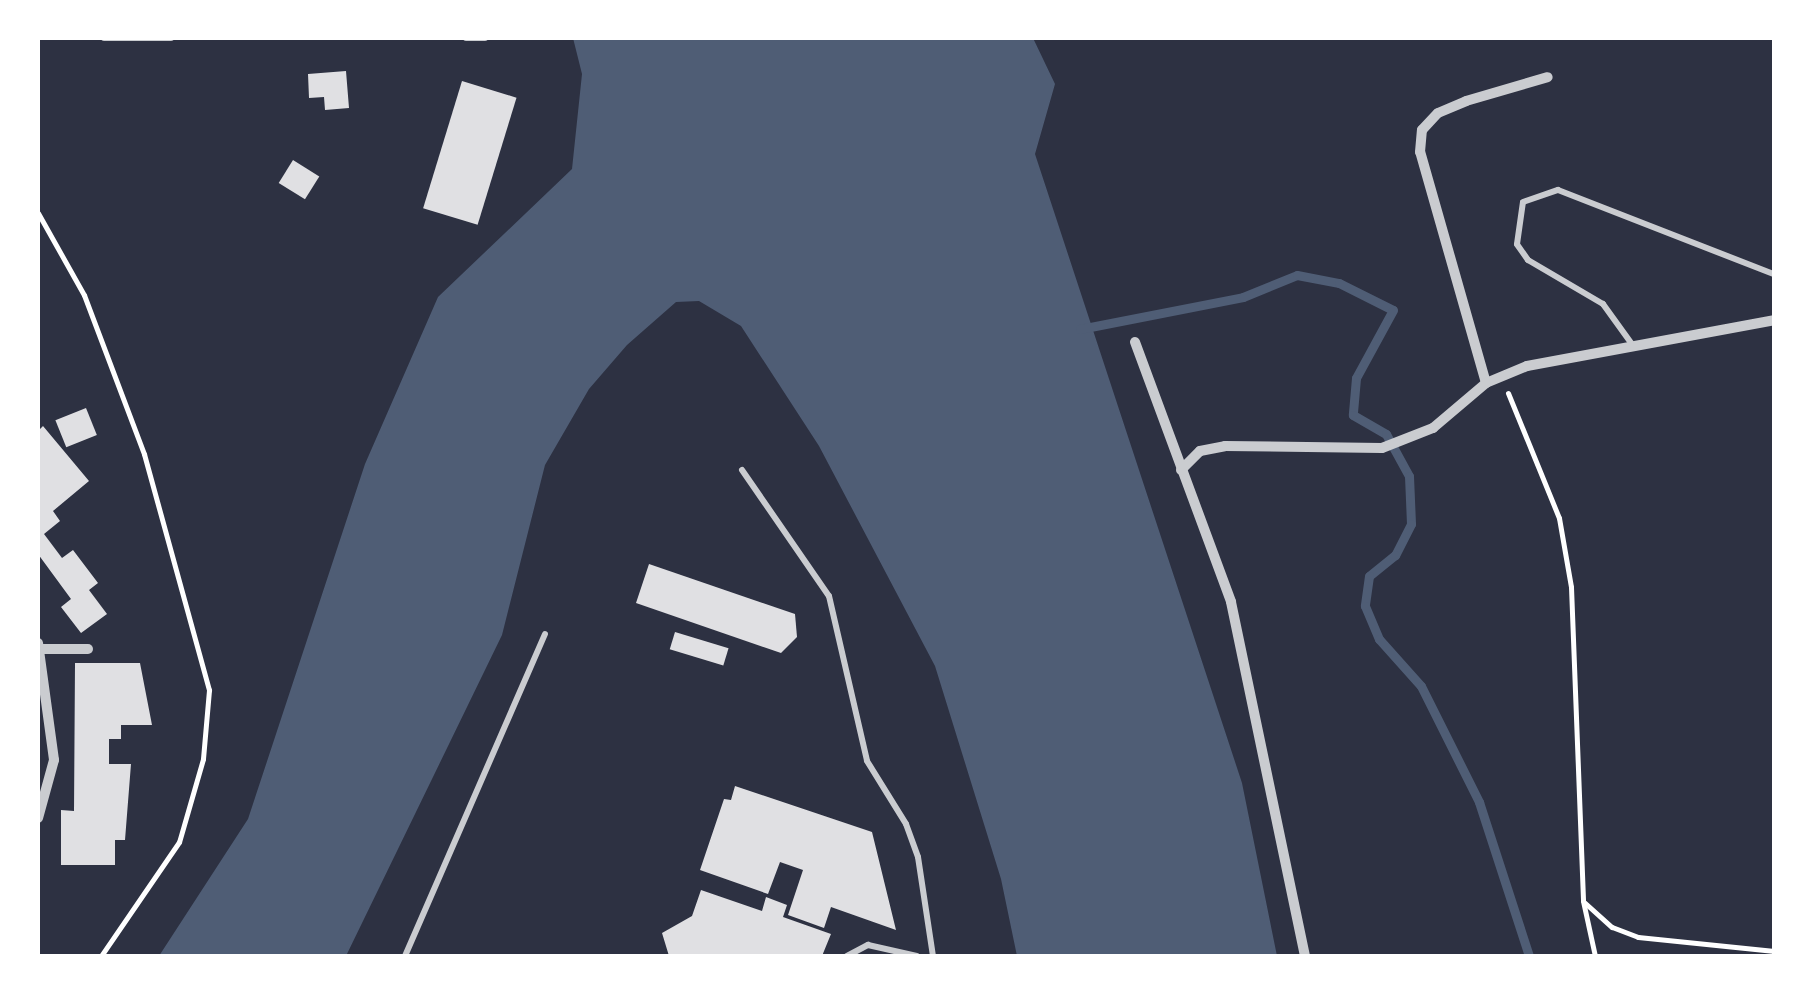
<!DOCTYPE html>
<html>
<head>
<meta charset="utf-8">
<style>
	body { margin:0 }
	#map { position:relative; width:1812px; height:994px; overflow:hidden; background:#2d3142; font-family:Arial,sans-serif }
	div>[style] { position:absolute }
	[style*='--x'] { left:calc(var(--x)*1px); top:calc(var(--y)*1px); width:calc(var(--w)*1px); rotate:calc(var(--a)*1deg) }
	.water>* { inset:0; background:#4f5d75 }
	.stream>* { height:9px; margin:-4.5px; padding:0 4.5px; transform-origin:4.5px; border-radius:4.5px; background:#4f5d75 }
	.building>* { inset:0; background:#e0e0e3; transform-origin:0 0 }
	.path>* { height:5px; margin:-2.5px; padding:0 2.5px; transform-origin:2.5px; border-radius:2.5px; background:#fff }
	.service>* { height:6px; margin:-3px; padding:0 3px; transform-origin:3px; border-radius:3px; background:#caccd0 }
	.minor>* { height:10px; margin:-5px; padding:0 5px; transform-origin:5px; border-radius:5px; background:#caccd0 }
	span { translate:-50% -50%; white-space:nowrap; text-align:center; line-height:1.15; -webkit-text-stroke:8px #fff; paint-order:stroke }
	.frame { position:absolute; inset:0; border:40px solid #fff; pointer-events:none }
</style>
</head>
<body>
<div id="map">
	<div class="water">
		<div style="clip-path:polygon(573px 38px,1033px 38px,1055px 84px,1035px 154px,1242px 783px,1277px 956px,1017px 956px,1001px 879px,935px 666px,819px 446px,741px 326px,699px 301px,676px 302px,627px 345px,589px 389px,545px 465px,502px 635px,346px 956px,159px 956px,248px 819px,365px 464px,438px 297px,572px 169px,582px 74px)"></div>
	</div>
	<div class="stream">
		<div style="--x:1080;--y:329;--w:166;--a:-11.1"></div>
		<div style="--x:1243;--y:297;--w:58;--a:-22.2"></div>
		<div style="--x:1297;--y:275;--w:43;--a:10.8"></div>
		<div style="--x:1339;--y:283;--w:60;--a:26.6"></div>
		<div style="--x:1393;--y:310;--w:77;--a:118.6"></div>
		<div style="--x:1356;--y:378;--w:37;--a:95"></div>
		<div style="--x:1353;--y:415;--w:38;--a:30"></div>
		<div style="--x:1386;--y:434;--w:48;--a:61.3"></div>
		<div style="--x:1409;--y:476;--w:48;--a:87.6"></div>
		<div style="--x:1411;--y:524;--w:35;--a:117"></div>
		<div style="--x:1395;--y:555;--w:33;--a:141"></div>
		<div style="--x:1369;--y:576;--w:30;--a:98"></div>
		<div style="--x:1365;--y:606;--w:36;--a:67"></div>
		<div style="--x:1379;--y:639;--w:63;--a:48.2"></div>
		<div style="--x:1421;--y:686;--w:130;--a:63.4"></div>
		<div style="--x:1479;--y:802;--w:162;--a:72"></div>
	</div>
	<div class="building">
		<div style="clip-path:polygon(346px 71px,349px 108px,325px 110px,324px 97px,309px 98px,308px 74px)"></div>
		<div style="left:462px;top:81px;width:57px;height:133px;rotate:17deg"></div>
		<div style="left:293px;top:160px;width:31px;height:27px;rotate:32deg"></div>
		<div style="left:86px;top:408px;width:29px;height:33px;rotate:68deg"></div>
		<div style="clip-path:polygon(43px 426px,89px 481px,53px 511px,60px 521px,44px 534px,62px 558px,73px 550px,98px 583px,89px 590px,107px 614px,81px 633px,61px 607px,71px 599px,38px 554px,38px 431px)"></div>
		<div style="clip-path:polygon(649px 564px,795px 614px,797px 637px,781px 653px,636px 603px)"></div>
		<div style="left:675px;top:632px;width:56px;height:18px;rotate:17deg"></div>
		<div style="clip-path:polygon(75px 663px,140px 663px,152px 725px,121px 725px,121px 739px,109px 739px,109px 764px,131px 764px,125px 840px,115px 840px,115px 865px,61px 865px,61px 810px,74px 811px)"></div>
		<div style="clip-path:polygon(735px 786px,872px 832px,896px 930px,831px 907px,824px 928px,788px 915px,803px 870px,780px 862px,768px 894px,700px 870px,724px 799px,731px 800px)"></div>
		<div style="clip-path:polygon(701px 890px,762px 911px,766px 897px,787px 905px,783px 917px,831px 934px,822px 956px,669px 956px,662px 933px,692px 916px)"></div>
	</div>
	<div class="path">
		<div style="--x:38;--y:213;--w:94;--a:60.7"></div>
		<div style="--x:84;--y:295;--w:170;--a:69.3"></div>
		<div style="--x:144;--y:454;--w:245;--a:74.6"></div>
		<div style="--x:209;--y:690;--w:69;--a:95"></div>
		<div style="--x:203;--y:759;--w:86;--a:106.1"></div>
		<div style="--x:179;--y:842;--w:138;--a:124.4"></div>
		<div style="--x:1508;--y:393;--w:135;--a:67.8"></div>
		<div style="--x:1559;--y:518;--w:70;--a:80.1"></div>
		<div style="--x:1571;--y:587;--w:314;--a:87.8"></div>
		<div style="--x:1583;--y:901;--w:56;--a:77.7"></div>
		<div style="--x:1585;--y:903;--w:36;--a:42"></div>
		<div style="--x:1612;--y:927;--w:28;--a:21"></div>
		<div style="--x:1638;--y:937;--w:137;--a:5.9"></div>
	</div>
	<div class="service">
		<div style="--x:104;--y:38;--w:67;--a:0"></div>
		<div style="--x:466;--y:38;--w:19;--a:0"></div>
		<div style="--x:1634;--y:347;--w:53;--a:-125.8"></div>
		<div style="--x:1603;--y:304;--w:87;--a:-149.6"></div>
		<div style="--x:1528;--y:260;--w:19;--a:-125"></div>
		<div style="--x:1517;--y:244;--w:42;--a:-81.9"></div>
		<div style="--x:1523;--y:202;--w:37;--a:-19"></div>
		<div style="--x:1558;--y:190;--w:232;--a:21.3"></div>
		<div style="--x:742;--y:470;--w:153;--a:55.4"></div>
		<div style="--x:829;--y:596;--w:169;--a:77"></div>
		<div style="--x:867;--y:761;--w:74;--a:58.2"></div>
		<div style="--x:906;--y:824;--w:35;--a:70"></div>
		<div style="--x:918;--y:857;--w:100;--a:81.4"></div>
		<div style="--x:405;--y:956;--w:351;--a:-66.5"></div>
		<div style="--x:847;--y:956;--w:24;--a:-28"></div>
		<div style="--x:868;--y:945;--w:50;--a:12.7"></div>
	</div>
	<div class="minor">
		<div style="--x:1135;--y:342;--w:277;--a:69.7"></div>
		<div style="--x:1231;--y:602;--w:362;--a:78.2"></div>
		<div style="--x:1486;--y:383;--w:240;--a:-105.9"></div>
		<div style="--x:1420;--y:152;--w:22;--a:-85"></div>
		<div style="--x:1422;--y:130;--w:23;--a:-47"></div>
		<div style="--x:1438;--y:113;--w:30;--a:-23"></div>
		<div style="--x:1466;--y:101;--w:85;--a:-16.3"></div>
		<div style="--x:1181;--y:470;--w:27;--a:-45"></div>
		<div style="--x:1200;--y:451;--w:25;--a:-11"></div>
		<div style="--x:1225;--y:446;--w:157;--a:0.7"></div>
		<div style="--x:1382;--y:448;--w:55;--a:-21.4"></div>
		<div style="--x:1433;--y:428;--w:70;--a:-40.3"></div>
		<div style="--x:1486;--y:383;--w:44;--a:-22.5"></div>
		<div style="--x:1527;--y:366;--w:251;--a:-10.5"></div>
		<div style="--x:38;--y:643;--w:118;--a:82.2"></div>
		<div style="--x:54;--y:760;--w:60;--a:105.4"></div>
		<div style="--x:38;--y:649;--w:50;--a:0"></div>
	</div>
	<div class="frame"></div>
</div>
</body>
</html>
